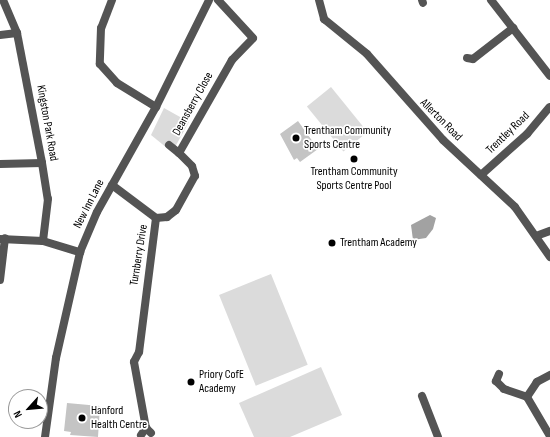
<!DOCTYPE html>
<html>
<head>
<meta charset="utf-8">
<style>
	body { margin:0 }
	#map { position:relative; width:550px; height:437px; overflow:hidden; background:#fff; font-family:"Sofia Sans Condensed",sans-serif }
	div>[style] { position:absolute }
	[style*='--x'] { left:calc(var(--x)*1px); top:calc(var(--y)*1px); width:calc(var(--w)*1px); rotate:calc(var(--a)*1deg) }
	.green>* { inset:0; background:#dbdbdb; transform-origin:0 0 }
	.water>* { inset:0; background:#a2a2a2 }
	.building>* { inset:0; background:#c4c4c4 }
	.minor>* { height:8px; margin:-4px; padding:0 4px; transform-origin:4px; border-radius:4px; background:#545454 }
	.tertiary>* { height:8px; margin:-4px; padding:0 4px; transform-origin:4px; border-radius:4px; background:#545454 }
	.dots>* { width:11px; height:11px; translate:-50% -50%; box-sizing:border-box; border:2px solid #fff; border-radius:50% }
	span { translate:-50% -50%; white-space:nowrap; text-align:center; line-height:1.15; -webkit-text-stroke:3.5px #fff; paint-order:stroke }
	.street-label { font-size:12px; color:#000 }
	.poi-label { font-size:12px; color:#000 }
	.left { translate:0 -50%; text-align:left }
	.north { position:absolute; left:8px; top:389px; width:40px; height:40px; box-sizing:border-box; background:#fff; border:1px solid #999; border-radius:50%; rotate:243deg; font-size:11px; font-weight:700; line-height:16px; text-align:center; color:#000 }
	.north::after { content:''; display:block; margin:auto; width:14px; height:18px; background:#000; clip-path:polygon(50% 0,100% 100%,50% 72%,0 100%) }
</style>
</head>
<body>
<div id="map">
	<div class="green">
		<div style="left:331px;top:87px;width:58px;height:31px;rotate:51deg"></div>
		<div style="clip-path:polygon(164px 108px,189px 122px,175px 147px,167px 148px,151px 135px)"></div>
		<div style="left:271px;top:274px;width:98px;height:56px;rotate:68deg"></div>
		<div style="clip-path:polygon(321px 367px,342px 415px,290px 437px,254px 437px,239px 403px)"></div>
	</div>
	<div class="water">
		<div style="clip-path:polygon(430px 215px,436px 218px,433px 229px,426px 238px,413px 240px,411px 225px)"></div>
	</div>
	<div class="building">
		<div style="clip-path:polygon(298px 121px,318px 149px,300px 162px,297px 158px,294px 160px,280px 134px)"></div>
		<div style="clip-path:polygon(67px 403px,100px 406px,98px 437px,70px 435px,71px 432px,64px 431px)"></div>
	</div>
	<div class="minor">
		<div style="--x:3;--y:0;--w:36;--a:67"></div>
		<div style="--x:17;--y:33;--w:132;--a:79.1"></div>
		<div style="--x:42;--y:163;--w:36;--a:81"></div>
		<div style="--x:48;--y:199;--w:42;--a:96.8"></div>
		<div style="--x:112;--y:0;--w:30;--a:111"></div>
		<div style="--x:101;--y:28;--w:36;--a:92"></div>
		<div style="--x:100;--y:64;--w:25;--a:48"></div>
		<div style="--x:117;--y:83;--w:46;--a:31.6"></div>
		<div style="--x:319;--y:0;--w:20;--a:75"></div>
		<div style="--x:324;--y:19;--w:55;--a:39.1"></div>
		<div style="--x:367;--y:54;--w:115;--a:48.5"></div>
		<div style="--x:443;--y:140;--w:98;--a:42.9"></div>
		<div style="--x:515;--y:207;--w:61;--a:55"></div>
		<div style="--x:422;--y:0;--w:3;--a:72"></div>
		<div style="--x:491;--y:0;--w:96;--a:52.2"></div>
		<div style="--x:0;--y:35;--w:17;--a:-7"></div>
		<div style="--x:467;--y:58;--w:6;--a:9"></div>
		<div style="--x:473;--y:59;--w:51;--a:-37.8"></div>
		<div style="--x:169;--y:145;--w:13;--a:39"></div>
		<div style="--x:0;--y:164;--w:42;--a:-1.4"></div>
		<div style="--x:481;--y:175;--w:62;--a:-41.7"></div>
		<div style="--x:527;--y:134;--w:35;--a:-50"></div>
		<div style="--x:112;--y:185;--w:55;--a:36.9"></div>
		<div style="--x:156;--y:218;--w:135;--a:97.2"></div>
		<div style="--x:139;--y:352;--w:11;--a:117"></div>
		<div style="--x:134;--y:362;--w:67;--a:79.7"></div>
		<div style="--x:146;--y:428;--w:7;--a:45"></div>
		<div style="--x:156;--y:218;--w:11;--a:-5"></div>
		<div style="--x:167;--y:217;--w:11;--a:-38"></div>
		<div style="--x:176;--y:210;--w:39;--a:-61"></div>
		<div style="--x:195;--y:176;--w:10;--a:-107"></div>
		<div style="--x:192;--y:166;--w:18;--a:-135"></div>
		<div style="--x:179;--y:153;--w:107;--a:-60.3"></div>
		<div style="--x:232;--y:60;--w:30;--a:-46"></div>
		<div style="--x:253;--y:38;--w:52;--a:-132.6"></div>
		<div style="--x:536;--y:236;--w:15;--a:-20"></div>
		<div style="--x:0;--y:239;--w:43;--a:2.7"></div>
		<div style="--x:43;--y:241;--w:39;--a:17"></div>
		<div style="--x:0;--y:280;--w:42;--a:-83.2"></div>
		<div style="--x:499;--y:374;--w:8;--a:113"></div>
		<div style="--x:496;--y:381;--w:11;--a:45"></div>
		<div style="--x:504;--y:389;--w:24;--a:19"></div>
		<div style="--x:550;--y:375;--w:15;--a:152"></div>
		<div style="--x:537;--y:382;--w:18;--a:124"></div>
		<div style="--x:527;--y:397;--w:45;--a:59.5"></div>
		<div style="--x:422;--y:396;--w:44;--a:68.7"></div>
		<div style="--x:141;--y:435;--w:9;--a:-54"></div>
	</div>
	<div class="tertiary">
		<div style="--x:45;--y:437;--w:80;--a:-82.1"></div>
		<div style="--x:56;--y:358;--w:109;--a:-77.2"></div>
		<div style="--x:80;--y:252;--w:43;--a:-67"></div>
		<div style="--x:97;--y:212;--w:120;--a:-60.7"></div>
		<div style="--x:156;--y:107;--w:119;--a:-63.6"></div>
	</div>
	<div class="dots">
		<div style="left:296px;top:138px;background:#000"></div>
		<div style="left:354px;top:159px;background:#000"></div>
		<div style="left:332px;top:243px;background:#000"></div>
		<div style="left:191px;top:382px;background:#000"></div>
		<div style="left:82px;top:418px;background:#000"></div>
	</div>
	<div class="street-label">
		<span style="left:193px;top:104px;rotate:-61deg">Deansberry Close</span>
		<span style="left:441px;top:120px;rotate:45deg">Allerton Road</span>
		<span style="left:47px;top:123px;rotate:80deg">Kingston Park Road</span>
		<span style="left:508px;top:133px;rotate:-44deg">Trentley Road</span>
		<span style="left:89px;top:204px;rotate:-63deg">New Inn Lane</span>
		<span style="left:139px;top:255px;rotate:-81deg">Turnberry Drive</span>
	</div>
	<div class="poi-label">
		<span class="left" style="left:304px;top:138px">Trentham Community<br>Sports Centre</span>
		<span style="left:354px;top:179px">Trentham Community<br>Sports Centre Pool</span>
		<span class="left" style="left:340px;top:243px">Trentham Academy</span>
		<span class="left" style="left:199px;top:382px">Priory CofE<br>Academy</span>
		<span class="left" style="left:91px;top:418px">Hanford<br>Health Centre</span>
	</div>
	<div class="north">N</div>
</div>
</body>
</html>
